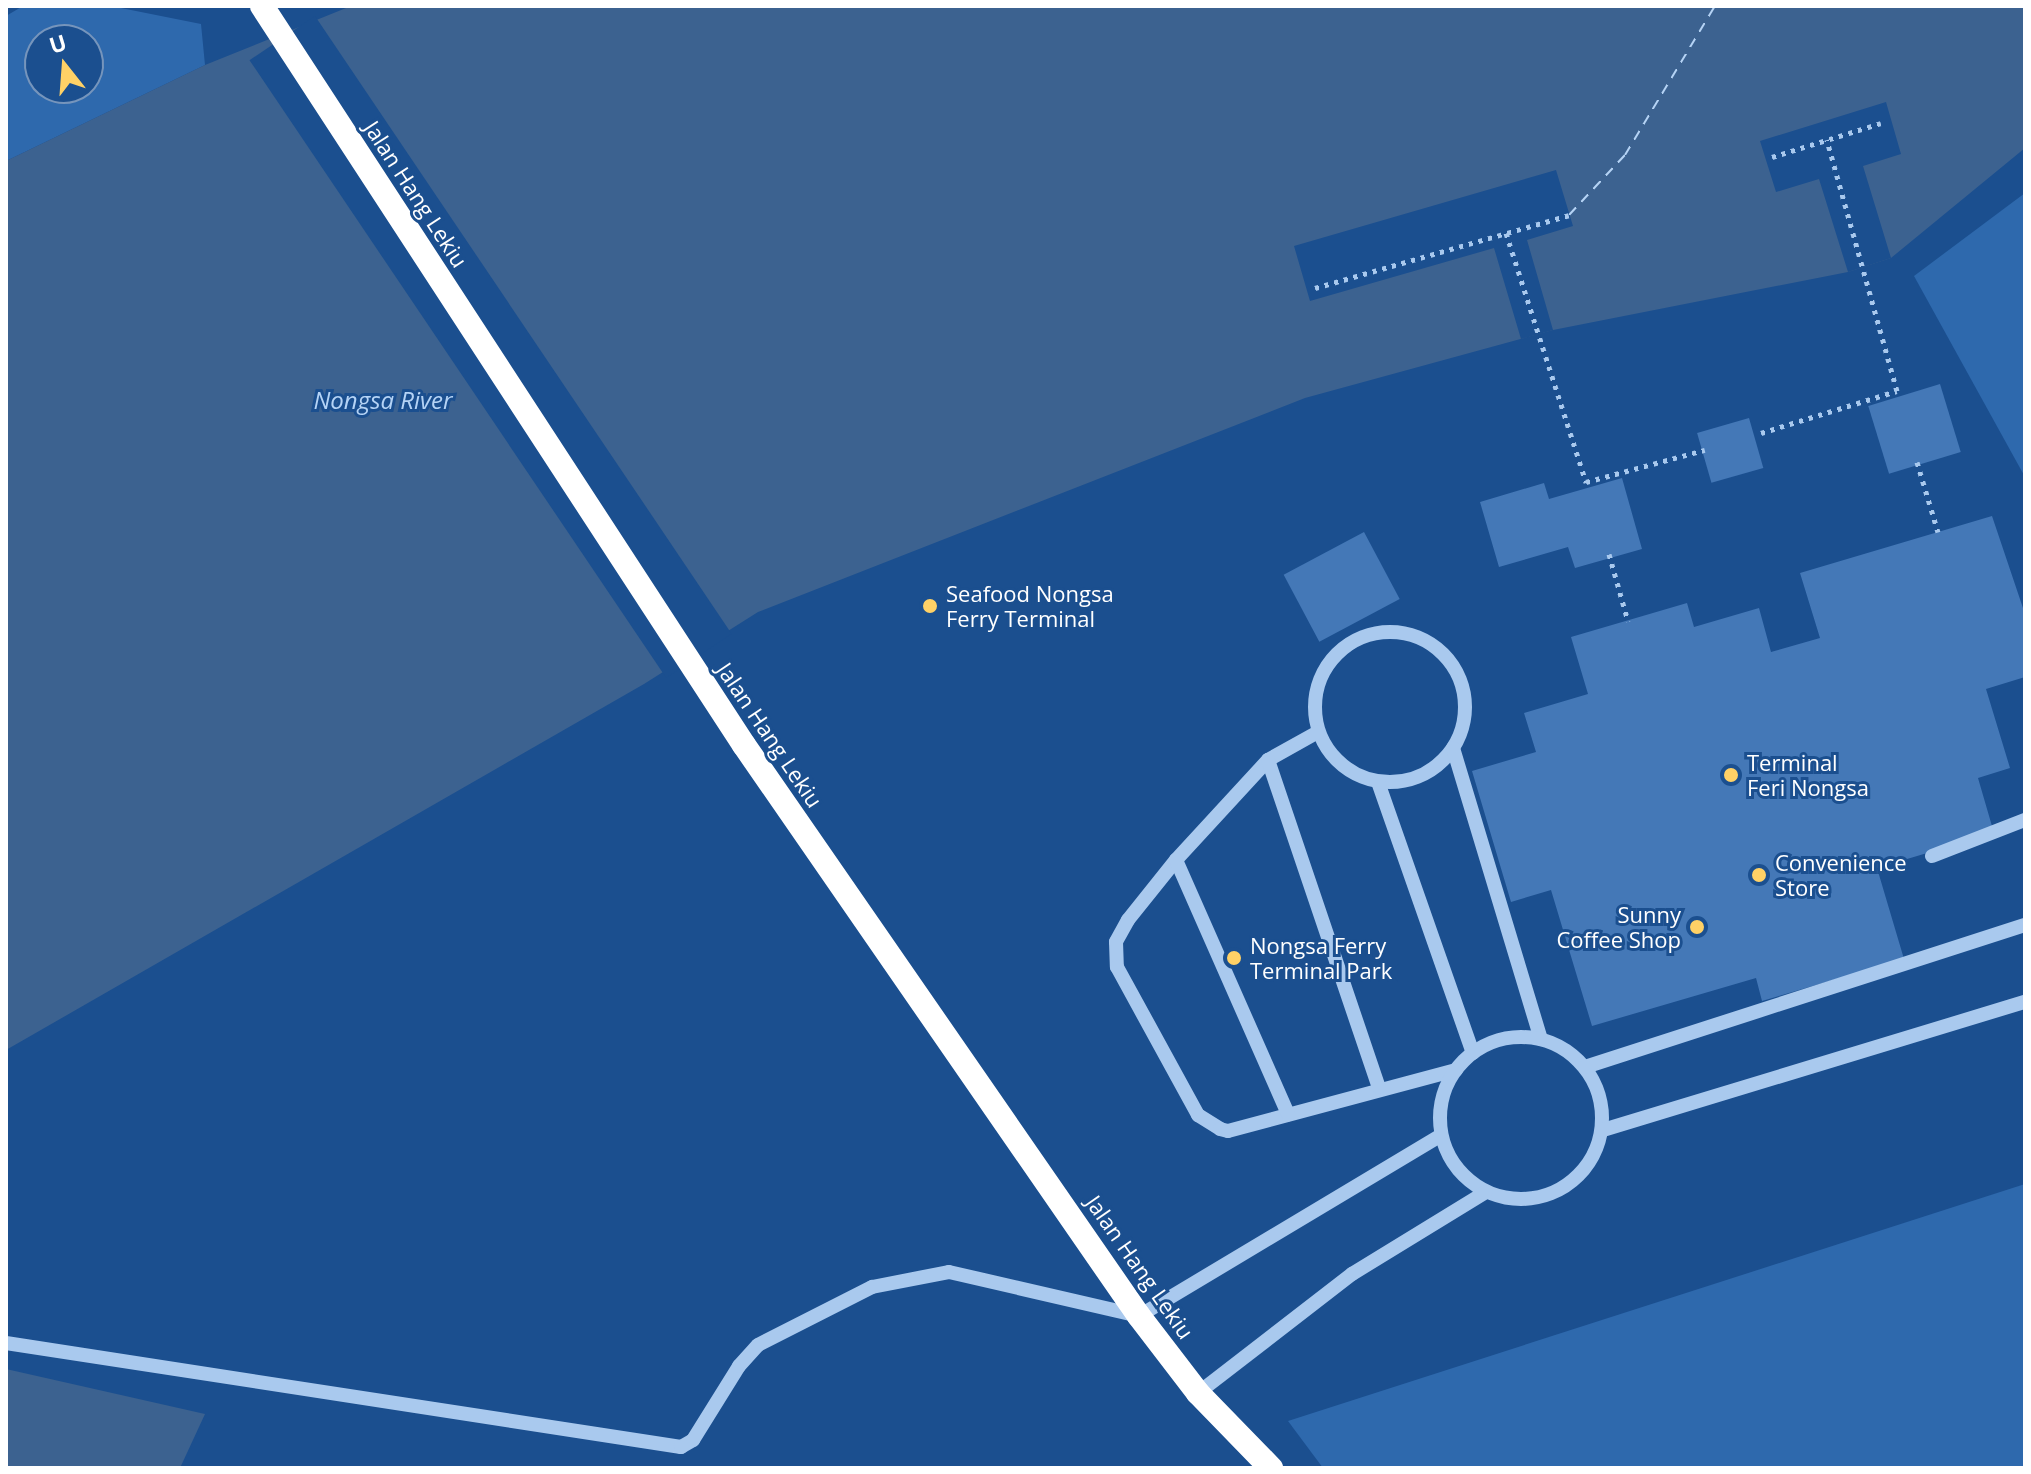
<!DOCTYPE html>
<html>
<head>
<meta charset="utf-8">
<style>
	body { margin:0 }
	#map { position:relative; width:2031px; height:1474px; overflow:hidden; background:#1b4f8f; font-family:"Open Sans",sans-serif }
	div>[style] { position:absolute }
	[style*='--x'] { left:calc(var(--x)*1px); top:calc(var(--y)*1px); width:calc(var(--w)*1px); rotate:calc(var(--a)*1deg) }
	.green>* { inset:0; background:#2e69ad }
	.water>* { inset:0; background:#3c6290 }
	.pier>* { inset:0; background:#1b4f8f; transform-origin:0 0 }
	.ferry>* { height:2px; margin-top:-1px; transform-origin:0; background:repeating-linear-gradient(90deg,#b5d3f5 0 10px,transparent 0 18px) }
	.building>* { inset:0; background:#4478b7; transform-origin:0 0 }
	.path>* { height:5px; margin-top:-2.5px; transform-origin:0; background:repeating-linear-gradient(90deg,#a9c9ee 0 4px,transparent 0 10px) }
	.minor>* { height:14px; margin:-7px; padding:0 7px; transform-origin:7px; border-radius:7px; background:#a9c9ee }
	.minor>.ring { margin:-7px; padding:0; box-sizing:content-box; background:none; border:14px solid #a9c9ee; border-radius:50% }
	.highway>* { height:24px; margin:-12px; padding:0 12px; transform-origin:12px; border-radius:12px; background:#fff }
	.dots>* { width:22px; height:22px; translate:-50% -50%; box-sizing:border-box; border:4px solid #1b4f8f; border-radius:50% }
	span { translate:-50% -50%; white-space:nowrap; text-align:center; line-height:1.15; -webkit-text-stroke:6px #1b4f8f; paint-order:stroke }
	.street-label { font-size:22px; color:#fff }
	.poi-label { font-size:22px; color:#fff }
	.left { translate:0 -50%; text-align:left }
	.right { translate:-100% -50%; text-align:right }
	.water-label { font-size:24px; color:#b5d3f5; font-style:italic }
	.frame { position:absolute; inset:0; border:8px solid #fff; pointer-events:none }
	.north { position:absolute; left:24px; top:24px; width:80px; height:80px; box-sizing:border-box; background:#1b4f8f; border:2px solid #7695bc; border-radius:50%; rotate:343deg; font-size:22px; font-weight:700; line-height:32px; text-align:center; color:#fff }
	.north::after { content:''; display:block; margin:auto; width:28px; height:36px; background:#ffd166; clip-path:polygon(50% 0,100% 100%,50% 72%,0 100%) }
</style>
</head>
<body>
<div id="map">
	<div class="green">
		<div style="clip-path:polygon(evenodd,23px 6px,111px 6px,201px 24px,205px 65px,6px 161px,6px 16px,23px 6px,40px 40px,88px 40px,88px 88px,40px 88px,40px 40px)"></div>
		<div style="clip-path:polygon(2025px 193px,2025px 477px,1914px 276px)"></div>
		<div style="clip-path:polygon(2025px 1184px,2025px 1468px,1323px 1468px,1288px 1421px)"></div>
	</div>
	<div class="water">
		<div style="clip-path:polygon(351px 6px,2025px 6px,2025px 148px,1891px 258px,1848px 272px,1553px 330px,1305px 398px,758px 612px,644px 684px,6px 1050px,6px 161px,205px 65px)"></div>
		<div style="clip-path:polygon(6px 1369px,205px 1414px,180px 1468px,6px 1468px)"></div>
	</div>
	<div class="pier">
		<div style="left:315px;top:16px;width:745px;height:79px;rotate:56deg"></div>
		<div style="clip-path:polygon(1886px 102px,1901px 154px,1863px 166px,1891px 258px,1848px 272px,1819px 179px,1776px 192px,1760px 141px)"></div>
		<div style="clip-path:polygon(1556px 170px,1573px 226px,1527px 240px,1553px 330px,1521px 339px,1494px 248px,1310px 301px,1294px 246px)"></div>
	</div>
	<div class="ferry">
		<div style="--x:1569;--y:215;--w:82;--a:-47"></div>
		<div style="--x:1625;--y:155;--w:174;--a:-58.9"></div>
	</div>
	<div class="building">
		<div style="left:1940px;top:384px;width:71px;height:75px;rotate:73deg"></div>
		<div style="left:1749px;top:418px;width:52px;height:54px;rotate:74deg"></div>
		<div style="clip-path:polygon(1622px 478px,1642px 549px,1575px 568px,1568px 547px,1499px 567px,1480px 502px,1544px 483px,1549px 499px)"></div>
		<div style="clip-path:polygon(1992px 516px,2025px 614px,2025px 677px,1986px 689px,2010px 768px,1978px 778px,1994px 833px,1877px 868px,1904px 959px,1762px 1001px,1756px 978px,1592px 1026px,1551px 890px,1511px 902px,1472px 771px,1536px 752px,1524px 713px,1588px 694px,1571px 637px,1687px 603px,1694px 627px,1759px 608px,1771px 652px,1820px 638px,1800px 573px)"></div>
		<div style="left:1364px;top:532px;width:76px;height:91px;rotate:62deg"></div>
	</div>
	<div class="path">
		<div style="--x:1772;--y:157;--w:114;--a:-17.3"></div>
		<div style="--x:1506;--y:233;--w:262;--a:72.2"></div>
		<div style="--x:1586;--y:482;--w:123;--a:-15.1"></div>
		<div style="--x:1315;--y:288;--w:264;--a:-16"></div>
		<div style="--x:1761;--y:433;--w:142;--a:-17.2"></div>
		<div style="--x:1897;--y:391;--w:261;--a:-105.6"></div>
		<div style="--x:1917;--y:462;--w:73;--a:73.3"></div>
		<div style="--x:1609;--y:554;--w:70;--a:74.2"></div>
	</div>
	<div class="minor">
		<div class="ring" style="left:1315px;top:632px;width:136px;height:136px"></div>
		<div style="--x:1318;--y:732;--w:57;--a:150.8"></div>
		<div style="--x:1268;--y:760;--w:136;--a:132.6"></div>
		<div style="--x:1176;--y:860;--w:77;--a:128.7"></div>
		<div style="--x:1128;--y:920;--w:25;--a:119"></div>
		<div style="--x:1116;--y:942;--w:25;--a:88"></div>
		<div style="--x:1117;--y:967;--w:169;--a:61.3"></div>
		<div style="--x:1198;--y:1115;--w:26;--a:32"></div>
		<div style="--x:1220;--y:1129;--w:8;--a:14"></div>
		<div style="--x:1228;--y:1131;--w:236;--a:-15"></div>
		<div style="--x:1453;--y:748;--w:304;--a:73.2"></div>
		<div style="--x:1268;--y:760;--w:345;--a:71.3"></div>
		<div style="--x:1378;--y:782;--w:287;--a:70.7"></div>
		<div style="--x:1932;--y:856;--w:100;--a:-21.2"></div>
		<div style="--x:1176;--y:860;--w:278;--a:66.2"></div>
		<div class="ring" style="left:1440px;top:1037px;width:148px;height:148px"></div>
		<div style="--x:1585;--y:1067;--w:462;--a:-17.9"></div>
		<div style="--x:1603;--y:1130;--w:441;--a:-16.9"></div>
		<div style="--x:6;--y:1343;--w:683;--a:8.76"></div>
		<div style="--x:681;--y:1447;--w:14;--a:-30"></div>
		<div style="--x:693;--y:1440;--w:87;--a:-58.1"></div>
		<div style="--x:739;--y:1366;--w:28;--a:-48"></div>
		<div style="--x:758;--y:1345;--w:128;--a:-27"></div>
		<div style="--x:872;--y:1287;--w:78;--a:-11"></div>
		<div style="--x:949;--y:1272;--w:195;--a:13"></div>
		<div style="--x:1139;--y:1316;--w:352;--a:-30.9"></div>
		<div style="--x:1198;--y:1393;--w:195;--a:-37.7"></div>
		<div style="--x:1352;--y:1274;--w:157;--a:-31.5"></div>
	</div>
	<div class="highway">
		<div style="--x:262;--y:6;--w:882;--a:56.89"></div>
		<div style="--x:744;--y:745;--w:694;--a:55.33"></div>
		<div style="--x:1139;--y:1316;--w:97;--a:52.5"></div>
		<div style="--x:1198;--y:1393;--w:105;--a:45.8"></div>
	</div>
	<div class="dots">
		<div style="left:930px;top:606px;background:#ffd166"></div>
		<div style="left:1731px;top:775px;background:#ffd166"></div>
		<div style="left:1759px;top:875px;background:#ffd166"></div>
		<div style="left:1697px;top:927px;background:#ffd166"></div>
		<div style="left:1234px;top:958px;background:#ffd166"></div>
	</div>
	<div class="street-label">
		<span style="left:416px;top:194px;rotate:57deg">Jalan Hang Lekiu</span>
		<span style="left:770px;top:735px;rotate:56deg">Jalan Hang Lekiu</span>
		<span style="left:1140px;top:1267px;rotate:55deg">Jalan Hang Lekiu</span>
	</div>
	<div class="poi-label">
		<span class="left" style="left:946px;top:606px">Seafood Nongsa<br>Ferry Terminal</span>
		<span class="left" style="left:1747px;top:775px">Terminal<br>Feri Nongsa</span>
		<span class="left" style="left:1775px;top:875px">Convenience<br>Store</span>
		<span class="right" style="left:1681px;top:927px">Sunny<br>Coffee Shop</span>
		<span class="left" style="left:1250px;top:958px">Nongsa Ferry<br>Terminal Park</span>
	</div>
	<div class="water-label">
		<span style="left:383px;top:400px">Nongsa River</span>
	</div>
	<div class="frame"></div>
	<div class="north">U</div>
</div>
</body>
</html>
